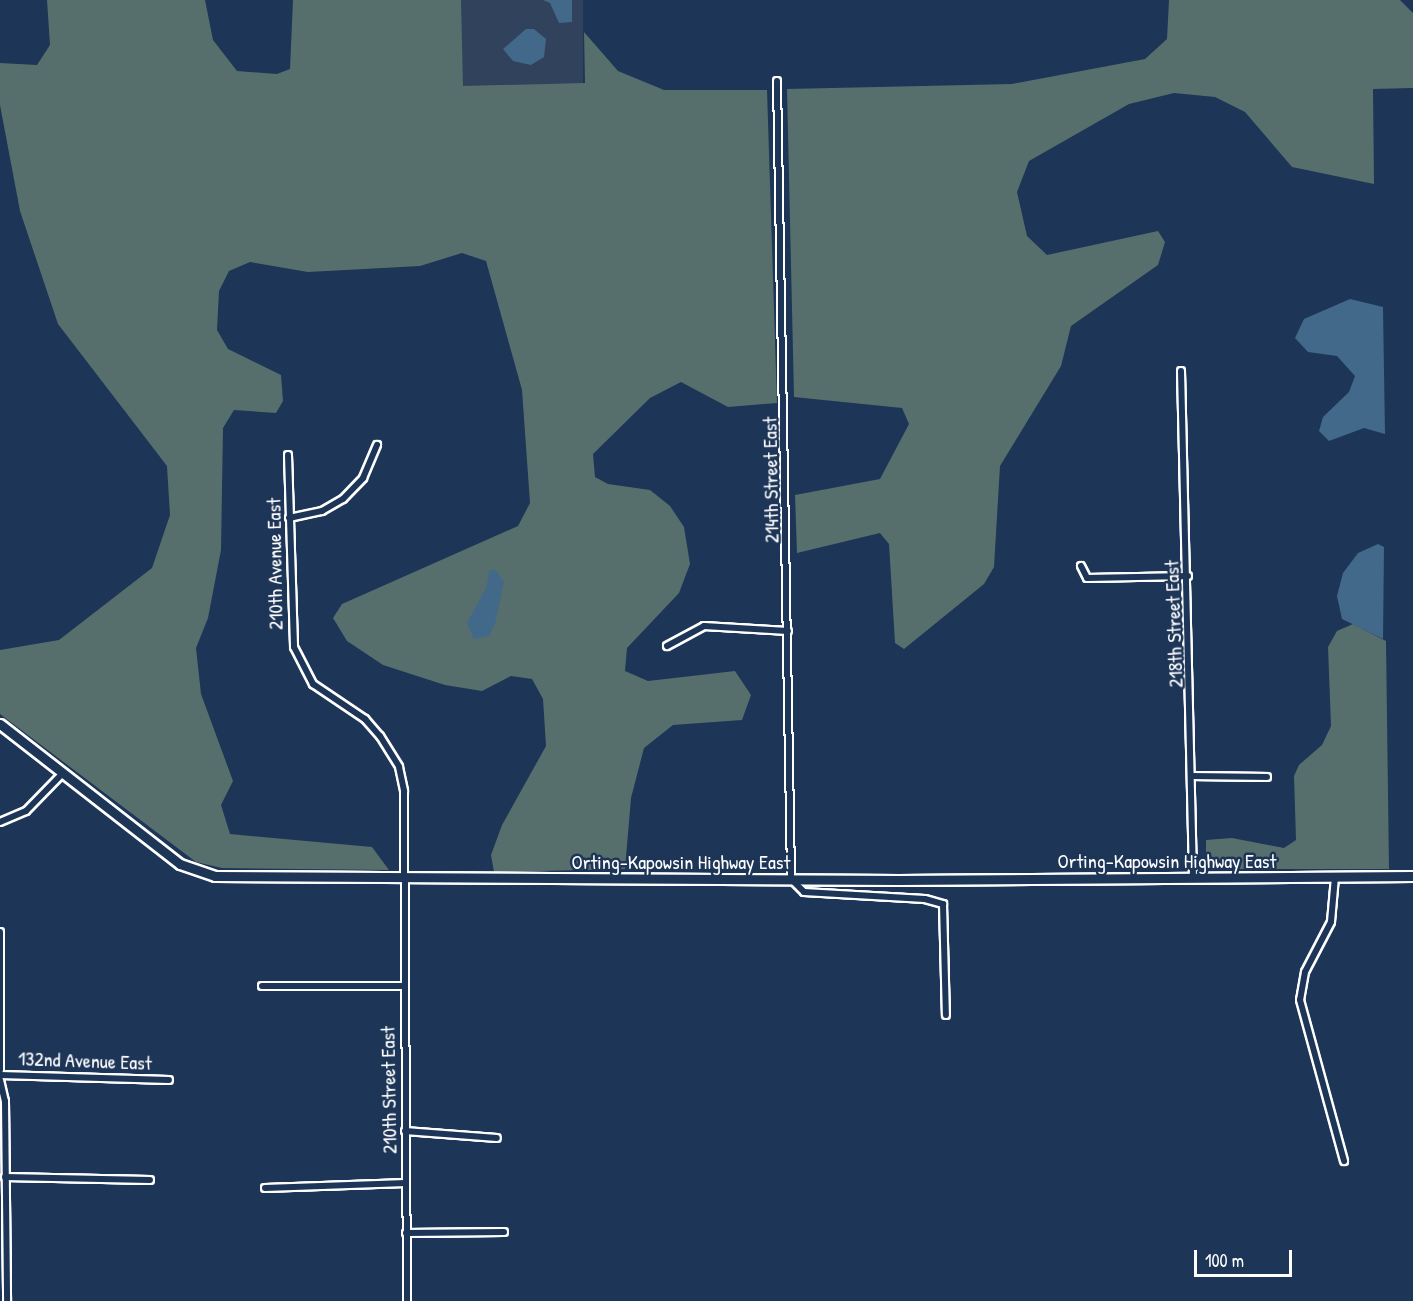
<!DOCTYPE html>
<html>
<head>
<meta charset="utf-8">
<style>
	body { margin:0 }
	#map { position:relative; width:1413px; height:1301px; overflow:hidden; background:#1d3557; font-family:"Patrick Hand",sans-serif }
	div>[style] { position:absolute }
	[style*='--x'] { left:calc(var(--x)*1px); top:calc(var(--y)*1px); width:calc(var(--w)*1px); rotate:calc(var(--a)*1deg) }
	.built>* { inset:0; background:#31425d; transform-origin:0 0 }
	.green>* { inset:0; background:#566f6c }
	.water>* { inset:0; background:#42698a }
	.roads { filter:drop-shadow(2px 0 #fff) drop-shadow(-2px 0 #fff) drop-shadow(0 2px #fff) drop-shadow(0 -2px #fff) }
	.street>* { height:6px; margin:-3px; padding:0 3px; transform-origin:3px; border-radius:3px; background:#1d3557 }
	.secondary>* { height:9px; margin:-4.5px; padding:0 4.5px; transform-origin:4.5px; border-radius:4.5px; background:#1d3557 }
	span { translate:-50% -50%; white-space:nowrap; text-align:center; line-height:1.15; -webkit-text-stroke:5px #1d3557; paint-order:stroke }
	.street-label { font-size:20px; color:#fff }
	.scale { position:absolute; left:1194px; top:1250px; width:98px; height:27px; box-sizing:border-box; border:3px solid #fff; border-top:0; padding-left:8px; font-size:18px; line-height:21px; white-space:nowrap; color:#fff; -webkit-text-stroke:4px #1d3557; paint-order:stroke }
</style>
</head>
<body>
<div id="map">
	<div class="built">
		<div style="left:461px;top:0;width:122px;height:86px"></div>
	</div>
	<div class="green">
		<div style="clip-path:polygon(47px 0,205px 0,213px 40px,237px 71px,277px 74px,290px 69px,293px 0,461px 0,463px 86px,585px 83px,584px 32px,618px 71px,664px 90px,767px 90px,777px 403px,728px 407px,681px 382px,650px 398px,593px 454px,595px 477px,608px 484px,650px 490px,670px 506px,684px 527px,690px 564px,679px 593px,627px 648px,625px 671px,648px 681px,735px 671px,751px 695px,742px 720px,673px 725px,644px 748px,631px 798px,625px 869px,494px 872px,491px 855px,502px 825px,546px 746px,543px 699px,532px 679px,511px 676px,482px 691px,445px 685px,383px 665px,347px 641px,333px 618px,342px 604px,518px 526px,530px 503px,522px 390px,486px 261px,462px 253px,420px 266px,308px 272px,250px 262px,229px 271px,219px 291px,217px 330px,228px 349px,281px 375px,283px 401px,276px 413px,234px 410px,223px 428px,221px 550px,208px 618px,196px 648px,201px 694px,233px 781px,221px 805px,230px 834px,372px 847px,389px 870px,222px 868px,196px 862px,0 714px,0 650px,59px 640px,152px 568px,170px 515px,167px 466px,58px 324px,20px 211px,0 105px,0 63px,37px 65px,50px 45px)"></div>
		<div style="clip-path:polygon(1169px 0,1400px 0,1413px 13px,1413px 88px,1373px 89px,1374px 184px,1292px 167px,1245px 112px,1215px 97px,1174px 93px,1129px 104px,1029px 161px,1017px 192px,1027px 236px,1047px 255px,1158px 231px,1165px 242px,1158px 265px,1071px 326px,1061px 366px,1000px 466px,994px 567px,984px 584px,904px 649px,895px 643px,889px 544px,880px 533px,797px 553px,795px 495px,880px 479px,909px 424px,902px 408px,794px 397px,787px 89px,1012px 84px,1145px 59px,1167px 39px)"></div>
		<div style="clip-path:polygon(1353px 624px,1386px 641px,1389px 869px,1206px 869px,1206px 840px,1232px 838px,1284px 848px,1296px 840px,1294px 776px,1299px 765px,1322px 745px,1331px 726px,1328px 647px,1337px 631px)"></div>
	</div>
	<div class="water">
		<div style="clip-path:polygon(543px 0,572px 0,572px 22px,559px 23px,550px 3px)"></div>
		<div style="clip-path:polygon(526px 29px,534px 29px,546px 39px,544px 57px,531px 65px,513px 61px,503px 49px)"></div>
		<div style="clip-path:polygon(1350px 299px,1383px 307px,1385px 434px,1364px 428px,1329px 441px,1319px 431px,1323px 417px,1349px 392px,1355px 376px,1337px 356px,1308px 352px,1295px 338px,1304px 319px)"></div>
		<div style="clip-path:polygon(1378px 544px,1384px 547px,1383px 639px,1342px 619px,1337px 596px,1343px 573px,1358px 553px)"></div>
		<div style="clip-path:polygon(495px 569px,504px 582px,495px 624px,489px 636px,474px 639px,467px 623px,487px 586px,489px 571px)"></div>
	</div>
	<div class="roads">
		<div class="street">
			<div style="--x:777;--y:81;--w:798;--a:88.99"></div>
			<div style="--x:791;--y:879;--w:18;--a:45"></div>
			<div style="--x:804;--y:892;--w:121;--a:3.3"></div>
			<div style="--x:925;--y:899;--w:19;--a:16"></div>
			<div style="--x:943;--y:904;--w:111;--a:88.5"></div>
			<div style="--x:1181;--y:371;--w:506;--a:88.64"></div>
			<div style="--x:288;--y:455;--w:192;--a:88.2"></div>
			<div style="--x:294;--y:647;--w:42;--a:62.8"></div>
			<div style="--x:313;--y:684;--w:63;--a:33.9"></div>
			<div style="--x:365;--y:719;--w:23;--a:49"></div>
			<div style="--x:380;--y:736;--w:36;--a:58"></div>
			<div style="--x:399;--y:767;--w:25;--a:78"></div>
			<div style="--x:404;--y:791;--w:510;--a:89.66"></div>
			<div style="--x:289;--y:518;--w:34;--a:-12"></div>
			<div style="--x:322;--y:511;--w:24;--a:-30"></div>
			<div style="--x:343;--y:499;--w:29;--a:-46"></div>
			<div style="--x:363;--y:478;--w:36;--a:-67"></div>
			<div style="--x:1081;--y:566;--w:13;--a:63"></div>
			<div style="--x:1087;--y:578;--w:101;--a:-1.1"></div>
			<div style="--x:667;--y:646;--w:42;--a:-28.4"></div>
			<div style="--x:704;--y:626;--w:84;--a:3.4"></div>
			<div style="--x:1193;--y:776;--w:74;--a:0.8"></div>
			<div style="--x:0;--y:822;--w:28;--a:-23"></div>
			<div style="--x:26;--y:811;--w:53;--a:-45.8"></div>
			<div style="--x:1335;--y:877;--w:45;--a:95.1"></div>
			<div style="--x:1331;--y:922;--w:56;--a:117.5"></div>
			<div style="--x:1305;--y:972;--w:28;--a:100"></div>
			<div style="--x:1300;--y:1000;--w:167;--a:74.7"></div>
			<div style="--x:262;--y:986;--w:142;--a:0"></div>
			<div style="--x:0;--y:1070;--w:138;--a:-90"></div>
			<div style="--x:0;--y:1075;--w:169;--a:1.7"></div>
			<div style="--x:0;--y:1080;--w:22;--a:77"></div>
			<div style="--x:5;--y:1101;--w:200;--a:89.4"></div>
			<div style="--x:405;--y:1131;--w:92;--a:4.4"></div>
			<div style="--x:5;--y:1177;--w:145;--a:1.2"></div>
			<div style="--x:265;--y:1188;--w:141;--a:-2"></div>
			<div style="--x:406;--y:1233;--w:98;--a:-0.6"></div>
		</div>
		<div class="secondary">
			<div style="--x:0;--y:724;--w:228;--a:37.9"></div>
			<div style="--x:180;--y:864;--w:37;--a:19"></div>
			<div style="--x:215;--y:876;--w:684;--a:0.34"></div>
			<div style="--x:899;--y:880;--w:514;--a:-0.45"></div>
		</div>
	</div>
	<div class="street-label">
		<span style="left:770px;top:480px;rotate:-91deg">214th Street East</span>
		<span style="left:274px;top:564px;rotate:-91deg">210th Avenue East</span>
		<span style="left:1173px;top:624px;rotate:-92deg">218th Street East</span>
		<span style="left:1167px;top:860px">Orting-Kapowsin Highway East</span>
		<span style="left:681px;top:861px">Orting-Kapowsin Highway East</span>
		<span style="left:85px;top:1060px;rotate:2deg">132nd Avenue East</span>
		<span style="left:388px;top:1090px;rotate:-91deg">210th Street East</span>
	</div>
	<div class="scale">100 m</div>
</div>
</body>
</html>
